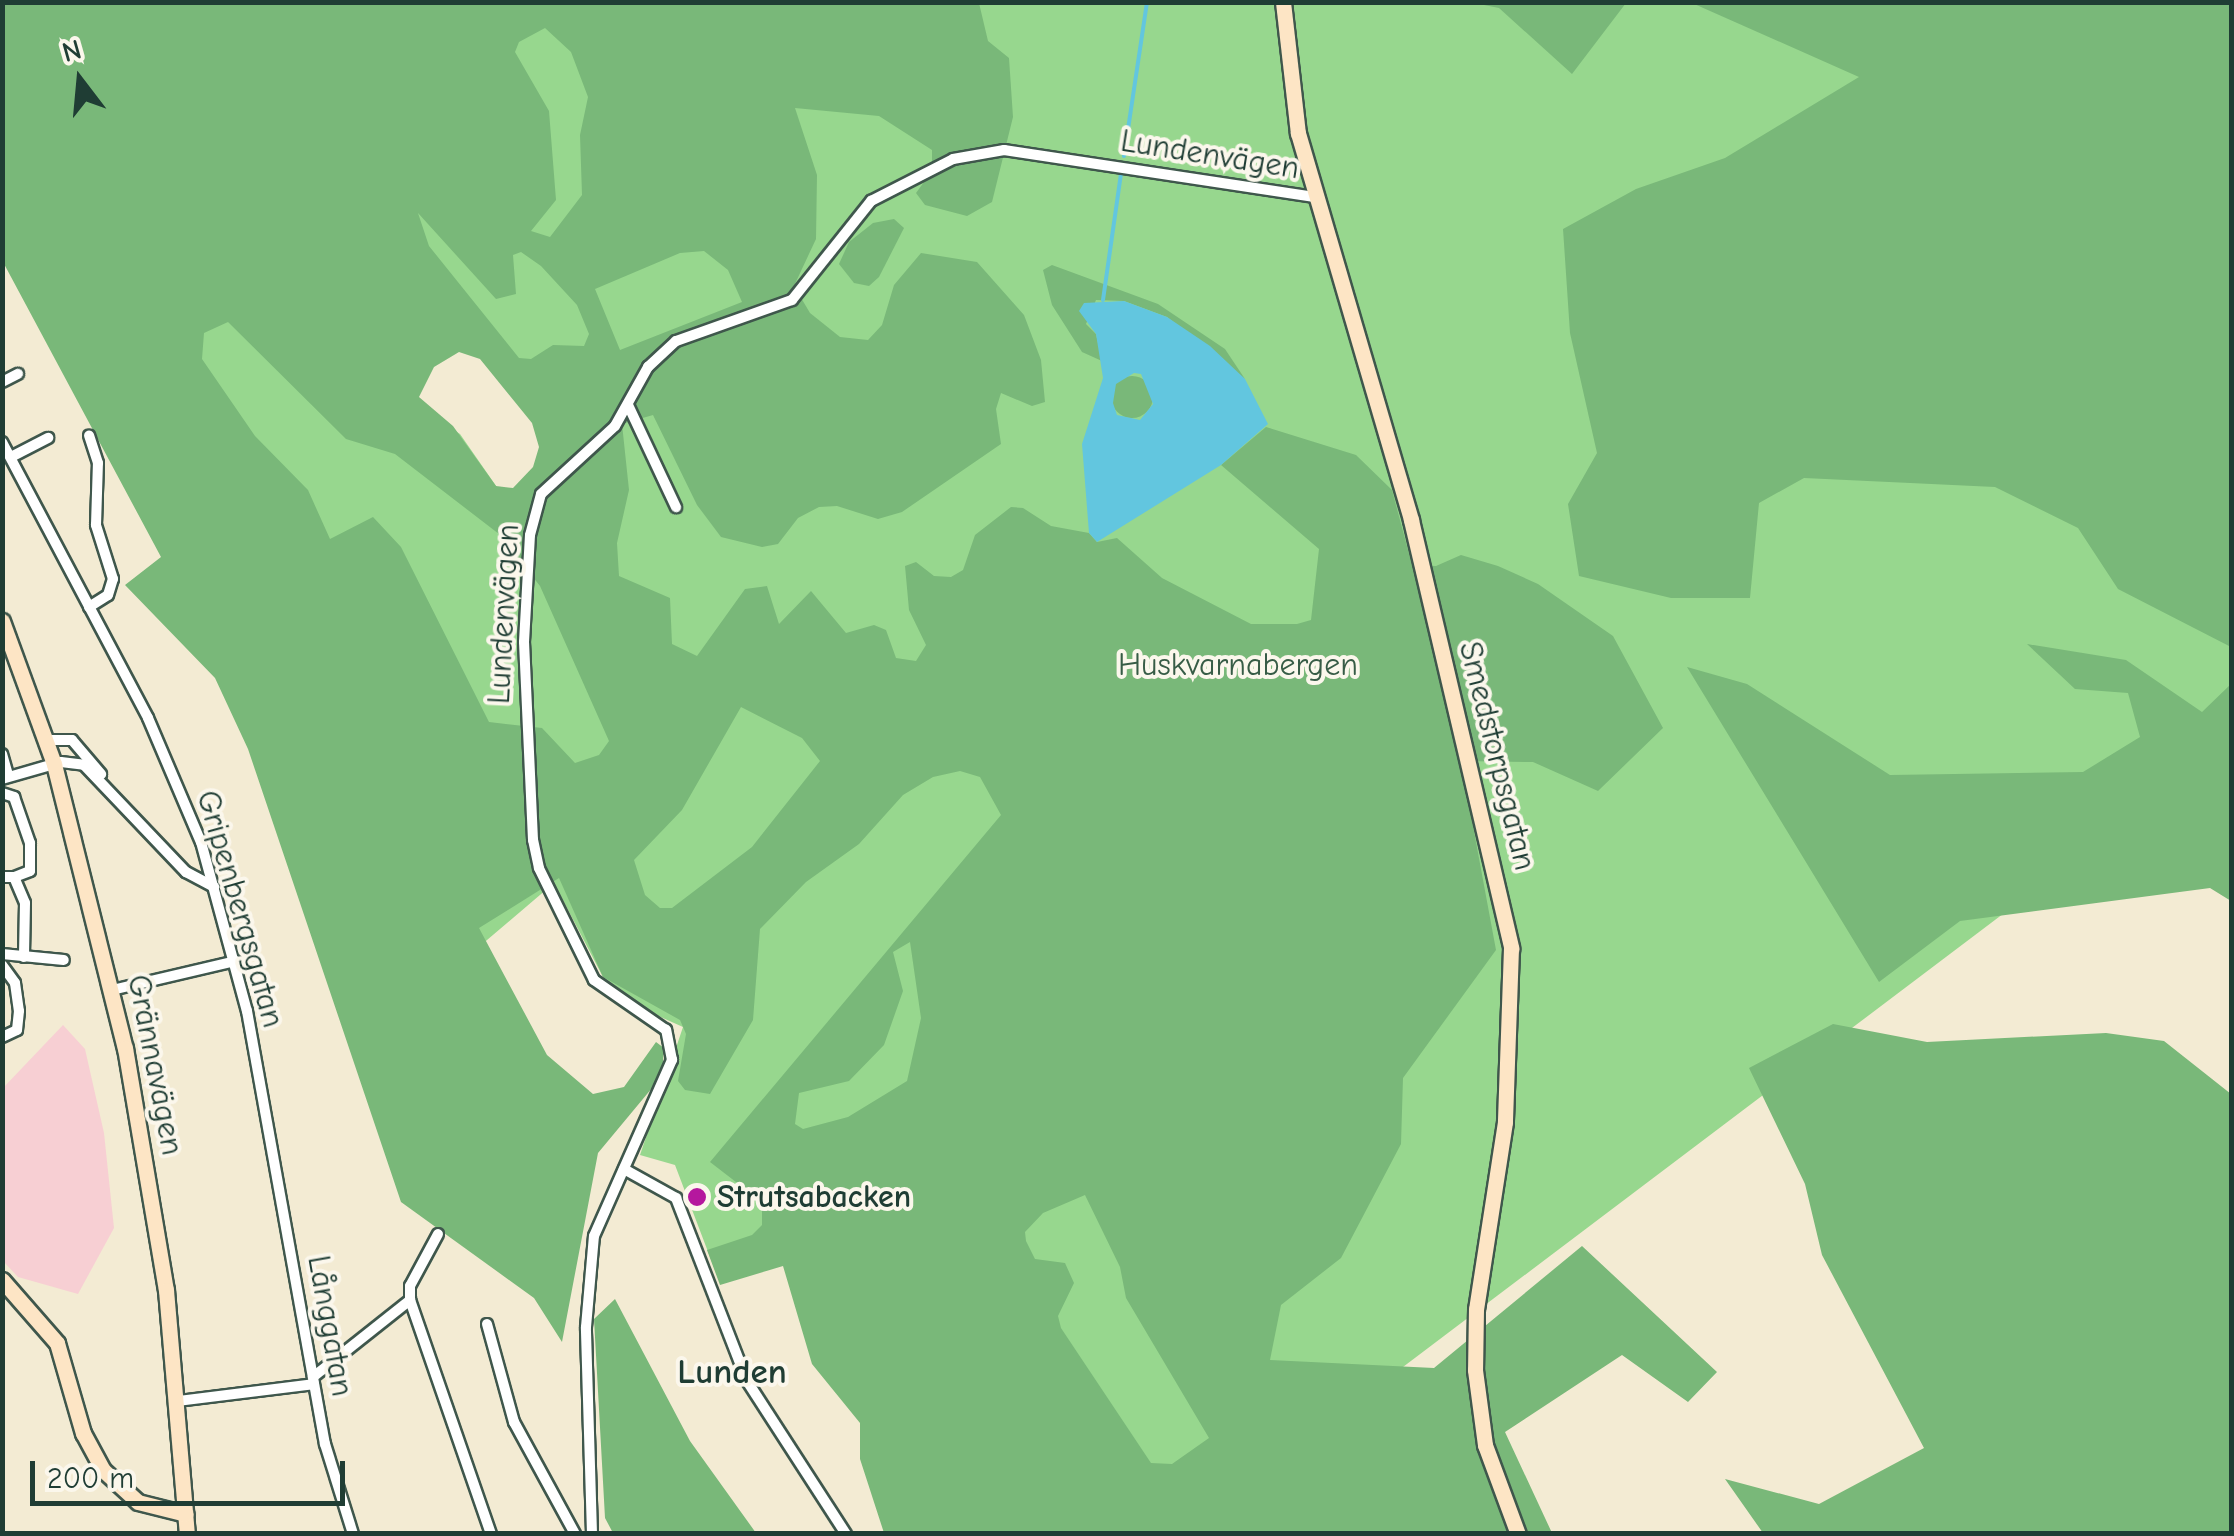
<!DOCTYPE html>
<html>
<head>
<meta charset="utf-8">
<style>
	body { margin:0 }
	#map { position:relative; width:2234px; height:1536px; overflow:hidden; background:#f3ebd3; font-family:"Comic Neue",sans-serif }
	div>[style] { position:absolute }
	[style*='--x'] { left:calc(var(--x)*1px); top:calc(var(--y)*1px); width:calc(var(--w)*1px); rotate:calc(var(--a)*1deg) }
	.built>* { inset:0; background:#f7cfd3 }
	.green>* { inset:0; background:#97d78e }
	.forest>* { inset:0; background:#79b879 }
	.round { border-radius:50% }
	.water>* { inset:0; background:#62c6df }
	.stream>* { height:4px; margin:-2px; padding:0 2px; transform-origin:2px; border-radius:2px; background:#62c6df }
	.roads { filter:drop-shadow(2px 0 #3f574c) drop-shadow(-2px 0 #3f574c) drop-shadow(0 2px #3f574c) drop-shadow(0 -2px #3f574c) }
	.street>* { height:10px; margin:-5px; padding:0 5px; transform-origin:5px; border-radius:5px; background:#fff }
	.secondary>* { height:15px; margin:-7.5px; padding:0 7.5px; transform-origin:7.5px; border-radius:7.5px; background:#fde5c5 }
	.dots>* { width:28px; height:28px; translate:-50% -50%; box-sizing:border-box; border:5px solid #fbf7ec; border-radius:50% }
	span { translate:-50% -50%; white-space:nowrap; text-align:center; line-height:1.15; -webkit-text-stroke:8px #fbf7ec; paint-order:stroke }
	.street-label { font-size:32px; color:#1f3d34 }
	.park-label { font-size:32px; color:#375c46 }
	.poi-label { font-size:32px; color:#1f3d34; font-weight:700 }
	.left { translate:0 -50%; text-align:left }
	.neighbourhood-label { font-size:35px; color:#1f3d34; font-weight:700 }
	.frame { position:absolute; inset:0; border:5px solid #1f3d34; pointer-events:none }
	.north { position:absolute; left:30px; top:30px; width:100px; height:100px; -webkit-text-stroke:8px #fbf7ec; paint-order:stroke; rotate:344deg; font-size:28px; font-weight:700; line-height:40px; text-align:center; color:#1f3d34 }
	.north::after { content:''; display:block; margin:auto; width:35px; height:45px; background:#1f3d34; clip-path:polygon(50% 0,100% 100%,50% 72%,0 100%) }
	.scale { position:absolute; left:30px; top:1461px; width:315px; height:45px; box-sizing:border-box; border:5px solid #1f3d34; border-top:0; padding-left:12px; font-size:30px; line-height:35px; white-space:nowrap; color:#1f3d34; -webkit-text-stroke:8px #fbf7ec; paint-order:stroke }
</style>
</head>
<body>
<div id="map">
	<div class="built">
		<div style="clip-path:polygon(63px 1025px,85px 1049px,104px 1133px,114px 1228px,78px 1294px,18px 1277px,3px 1261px,3px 1088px)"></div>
	</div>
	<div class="green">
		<div style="clip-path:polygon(evenodd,3px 3px,2231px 3px,2231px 706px,2138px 812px,1354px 1404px,1233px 1533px,788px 1257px,718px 1278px,675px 1165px,640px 1155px,683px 1027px,636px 1006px,603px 977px,554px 883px,467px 957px,3px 3px,452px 319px,574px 435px,512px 509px,460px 434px,409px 401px,452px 319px)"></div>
	</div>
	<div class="forest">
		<div style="clip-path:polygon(evenodd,3px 3px,979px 3px,988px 41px,1009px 58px,1013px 117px,992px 202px,967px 216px,925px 205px,916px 193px,932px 171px,932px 150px,879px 116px,795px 108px,817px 175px,816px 239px,794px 286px,810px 313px,840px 337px,868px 340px,882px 325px,894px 285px,921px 253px,977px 262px,1024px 315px,1041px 360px,1045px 402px,1032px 406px,1001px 393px,996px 409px,1001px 444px,902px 512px,878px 519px,837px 506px,819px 507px,798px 518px,778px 544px,762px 547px,721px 537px,697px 505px,653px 415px,622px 424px,629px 490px,617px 543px,619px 576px,670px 598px,672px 644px,697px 656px,745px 589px,767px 586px,779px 624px,811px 591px,846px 633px,874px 625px,886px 630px,896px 658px,916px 661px,926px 645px,909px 610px,905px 566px,916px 562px,934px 576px,951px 577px,963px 570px,975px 535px,1011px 507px,1023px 508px,1051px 526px,1089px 533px,1097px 542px,1117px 538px,1162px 578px,1251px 624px,1297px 624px,1311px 620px,1319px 549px,1221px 465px,1266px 427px,1356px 455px,1392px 490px,1412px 565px,1436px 566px,1461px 555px,1498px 566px,1538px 584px,1613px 636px,1663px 728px,1598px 791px,1533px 762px,1461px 761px,1496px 950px,1403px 1078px,1401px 1144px,1341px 1258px,1281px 1305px,1270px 1360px,1434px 1368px,1582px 1246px,1717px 1372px,1688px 1402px,1622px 1355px,1505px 1432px,1552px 1533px,884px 1533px,860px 1459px,860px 1423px,812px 1364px,783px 1266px,720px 1285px,707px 1250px,752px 1235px,762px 1225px,762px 1212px,758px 1199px,710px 1162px,1001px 815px,980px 777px,960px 771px,933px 777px,903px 795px,859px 844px,806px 882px,760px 929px,753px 1020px,710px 1094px,685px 1090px,678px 1081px,686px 1034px,680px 1020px,603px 977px,559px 878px,479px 928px,547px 1055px,593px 1094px,624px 1087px,656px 1042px,664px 1048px,662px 1076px,598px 1153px,562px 1342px,534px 1298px,401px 1202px,248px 749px,215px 678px,125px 585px,161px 557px,3px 262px,3px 3px,545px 28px,571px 52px,588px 97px,580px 135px,582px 195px,550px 237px,531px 231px,556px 200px,549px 111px,515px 52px,519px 42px,545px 28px,3px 3px,418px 213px,496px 299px,516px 294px,513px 255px,521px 252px,541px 266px,577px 305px,589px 334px,584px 346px,553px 345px,531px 359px,519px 358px,429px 246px,418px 213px,3px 3px,704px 251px,728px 270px,742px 302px,620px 350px,595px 289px,680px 253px,704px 251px,3px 3px,228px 322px,346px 439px,395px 454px,499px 534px,540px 586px,609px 741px,599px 755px,575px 763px,542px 728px,489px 722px,401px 547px,373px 517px,330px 539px,308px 490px,255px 436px,202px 359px,204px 333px,228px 322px,3px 3px,459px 352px,480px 359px,532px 423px,539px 447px,533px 467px,513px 488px,496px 486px,453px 426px,419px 397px,434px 367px,459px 352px,3px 3px,741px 707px,802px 738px,820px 761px,752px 847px,672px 908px,660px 908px,645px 895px,634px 860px,682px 810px,741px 707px,3px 3px,910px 942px,921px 1018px,907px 1081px,848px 1117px,803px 1129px,795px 1124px,799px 1093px,849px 1081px,884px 1045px,903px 991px,893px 952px,910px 942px,3px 3px,1085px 1195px,1120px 1267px,1126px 1298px,1209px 1438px,1172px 1464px,1151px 1463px,1061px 1328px,1058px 1316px,1074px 1283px,1065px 1263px,1035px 1259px,1026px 1241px,1025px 1232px,1043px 1213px,1085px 1195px)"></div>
		<div style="clip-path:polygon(1474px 3px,1626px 3px,1572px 74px,1499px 8px)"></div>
		<div style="clip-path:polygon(1692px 3px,2231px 3px,2231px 647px,2118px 589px,2078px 528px,1995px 487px,1804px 478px,1759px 503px,1750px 598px,1671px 598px,1579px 576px,1568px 504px,1597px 453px,1570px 333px,1563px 229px,1636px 189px,1725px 158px,1859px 77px)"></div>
		<div style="clip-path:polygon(894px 219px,904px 228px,879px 277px,869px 286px,854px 283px,839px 264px,849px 242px,873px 223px)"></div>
		<div style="clip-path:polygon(1052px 265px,1158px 304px,1225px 349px,1245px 379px,1167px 317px,1124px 301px,1096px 300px,1086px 324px,1096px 334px,1102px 361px,1082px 352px,1052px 305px,1043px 270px)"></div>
		<div class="round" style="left:1111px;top:376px;width:42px;height:42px"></div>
		<div style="clip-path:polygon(2027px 644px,2126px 660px,2202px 712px,2231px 684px,2231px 901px,2210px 888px,1960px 921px,1879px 982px,1687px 667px,1747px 684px,1890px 775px,2083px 772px,2140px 737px,2128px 693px,2075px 689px)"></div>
		<div style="clip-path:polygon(1833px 1024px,1927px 1042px,2106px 1033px,2164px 1041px,2231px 1094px,2231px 1533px,1763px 1533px,1725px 1479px,1819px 1504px,1924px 1448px,1822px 1255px,1805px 1184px,1749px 1068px)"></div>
		<div style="clip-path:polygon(615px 1299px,690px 1441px,756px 1533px,613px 1533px,605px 1518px,594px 1319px)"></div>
	</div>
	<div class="water">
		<div style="clip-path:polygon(evenodd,1124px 301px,1167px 317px,1210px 346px,1245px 379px,1268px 424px,1221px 465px,1097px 542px,1089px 533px,1082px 444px,1103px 378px,1096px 334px,1079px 311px,1084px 303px,1124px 301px,1134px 373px,1141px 374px,1153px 404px,1140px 420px,1117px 415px,1113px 403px,1116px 384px,1134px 373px)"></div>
	</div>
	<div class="stream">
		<div style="--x:1124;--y:156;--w:156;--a:-81.5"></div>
		<div style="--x:1103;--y:300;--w:127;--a:-81.9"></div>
	</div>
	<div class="roads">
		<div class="street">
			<div style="--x:2;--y:382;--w:18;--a:-27"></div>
			<div style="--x:628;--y:405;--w:113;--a:64.8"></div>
			<div style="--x:2;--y:442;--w:312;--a:62.1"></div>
			<div style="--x:148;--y:718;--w:135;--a:66.9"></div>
			<div style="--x:201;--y:842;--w:175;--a:74.8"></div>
			<div style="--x:247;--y:1011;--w:440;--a:79.8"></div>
			<div style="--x:325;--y:1444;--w:94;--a:72.7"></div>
			<div style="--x:11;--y:457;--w:42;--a:-27.2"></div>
			<div style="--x:89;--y:607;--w:22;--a:-32"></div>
			<div style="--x:108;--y:595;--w:17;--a:-73"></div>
			<div style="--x:113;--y:579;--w:57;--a:-107.5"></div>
			<div style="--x:96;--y:525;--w:62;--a:-88.2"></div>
			<div style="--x:98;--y:463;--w:29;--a:-108"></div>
			<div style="--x:45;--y:740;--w:27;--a:0"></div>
			<div style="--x:72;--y:740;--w:45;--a:49.5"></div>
			<div style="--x:2;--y:754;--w:22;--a:74"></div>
			<div style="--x:2;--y:779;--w:61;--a:-16.1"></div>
			<div style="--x:61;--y:762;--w:23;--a:7"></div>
			<div style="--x:84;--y:765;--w:148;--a:46.4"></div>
			<div style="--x:186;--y:872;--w:32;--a:28"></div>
			<div style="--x:2;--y:793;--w:13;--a:18"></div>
			<div style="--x:14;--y:797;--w:49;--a:70.8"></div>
			<div style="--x:30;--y:843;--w:28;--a:90"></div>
			<div style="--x:30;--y:871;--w:17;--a:159"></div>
			<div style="--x:2;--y:877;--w:12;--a:0"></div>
			<div style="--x:14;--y:877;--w:28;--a:67"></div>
			<div style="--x:25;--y:903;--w:54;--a:91.1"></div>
			<div style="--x:2;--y:954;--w:62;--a:5.5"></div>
			<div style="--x:2;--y:965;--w:22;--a:54"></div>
			<div style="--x:15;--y:983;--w:28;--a:82"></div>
			<div style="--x:19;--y:1011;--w:19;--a:96"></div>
			<div style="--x:17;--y:1030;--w:17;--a:155"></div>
			<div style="--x:112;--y:990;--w:127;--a:-13.2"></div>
			<div style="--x:624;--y:1169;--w:60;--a:29.1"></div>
			<div style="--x:676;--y:1198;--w:196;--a:68.8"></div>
			<div style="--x:747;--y:1381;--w:182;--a:57.1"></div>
			<div style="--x:410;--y:1300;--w:248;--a:70.9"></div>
			<div style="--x:410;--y:1300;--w:14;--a:-90"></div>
			<div style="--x:410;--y:1286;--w:59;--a:-61.7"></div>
			<div style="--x:487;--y:1324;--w:102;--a:74.6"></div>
			<div style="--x:514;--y:1422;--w:128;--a:61.4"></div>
			<div style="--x:313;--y:1377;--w:124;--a:-38.4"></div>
			<div style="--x:178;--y:1401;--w:137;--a:-7.1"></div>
			<div style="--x:592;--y:1534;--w:207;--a:-91.7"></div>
			<div style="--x:586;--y:1327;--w:91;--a:-85"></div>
			<div style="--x:594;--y:1236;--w:193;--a:-66.1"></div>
			<div style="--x:672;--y:1060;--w:31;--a:-101"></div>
			<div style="--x:666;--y:1030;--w:88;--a:-145.2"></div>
			<div style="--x:594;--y:980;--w:125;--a:-116.2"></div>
			<div style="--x:539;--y:868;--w:29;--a:-102"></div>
			<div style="--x:533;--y:840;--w:198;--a:-92.6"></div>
			<div style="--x:524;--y:642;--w:107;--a:-86.8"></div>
			<div style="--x:530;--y:535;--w:42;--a:-75"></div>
			<div style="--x:541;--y:494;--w:100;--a:-42.6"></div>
			<div style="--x:615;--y:426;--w:68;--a:-60.8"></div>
			<div style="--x:648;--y:367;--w:38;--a:-43"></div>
			<div style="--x:676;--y:341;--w:123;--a:-19.5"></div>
			<div style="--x:792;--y:300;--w:127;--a:-51.4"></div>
			<div style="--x:871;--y:201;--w:92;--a:-27.1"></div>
			<div style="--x:953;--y:159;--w:52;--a:-10"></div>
			<div style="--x:1004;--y:150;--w:314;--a:8.6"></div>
		</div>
		<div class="secondary">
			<div style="--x:1283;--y:2;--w:132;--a:83.5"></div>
			<div style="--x:1298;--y:133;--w:403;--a:73.7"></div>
			<div style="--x:1411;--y:520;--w:440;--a:76.8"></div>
			<div style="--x:1511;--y:948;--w:174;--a:92"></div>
			<div style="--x:1505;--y:1122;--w:189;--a:98.8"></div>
			<div style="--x:1476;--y:1309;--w:61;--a:90.9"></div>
			<div style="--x:1475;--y:1370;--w:76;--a:82.4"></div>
			<div style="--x:1485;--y:1445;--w:95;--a:69.7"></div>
			<div style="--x:2;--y:621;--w:152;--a:70"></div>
			<div style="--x:54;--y:764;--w:293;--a:76"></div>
			<div style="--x:125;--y:1048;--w:245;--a:80.4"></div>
			<div style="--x:166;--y:1290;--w:245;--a:85.1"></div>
			<div style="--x:2;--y:1280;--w:84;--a:48.9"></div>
			<div style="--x:57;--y:1343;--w:94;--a:73.9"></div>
			<div style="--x:83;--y:1433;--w:42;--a:61.6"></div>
			<div style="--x:103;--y:1470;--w:47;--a:42.4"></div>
			<div style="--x:138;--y:1502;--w:49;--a:14"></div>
		</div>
	</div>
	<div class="dots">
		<div style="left:697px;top:1197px;background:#b5179e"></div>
	</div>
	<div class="street-label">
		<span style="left:1210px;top:155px;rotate:9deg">Lundenvägen</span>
		<span style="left:504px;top:614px;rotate:-87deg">Lundenvägen</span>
		<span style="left:1497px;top:756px;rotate:76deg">Smedstorpsgatan</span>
		<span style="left:240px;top:909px;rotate:74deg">Gripenbergsgatan</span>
		<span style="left:155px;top:1065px;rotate:79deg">Grännavägen</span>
		<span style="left:330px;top:1326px;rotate:80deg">Långgatan</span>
	</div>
	<div class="park-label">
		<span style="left:1238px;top:665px">Huskvarnabergen</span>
	</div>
	<div class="poi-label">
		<span class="left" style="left:717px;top:1197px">Strutsabacken</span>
	</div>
	<div class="neighbourhood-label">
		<span style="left:732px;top:1372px">Lunden</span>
	</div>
	<div class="frame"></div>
	<div class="north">N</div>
	<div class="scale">200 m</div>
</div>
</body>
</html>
